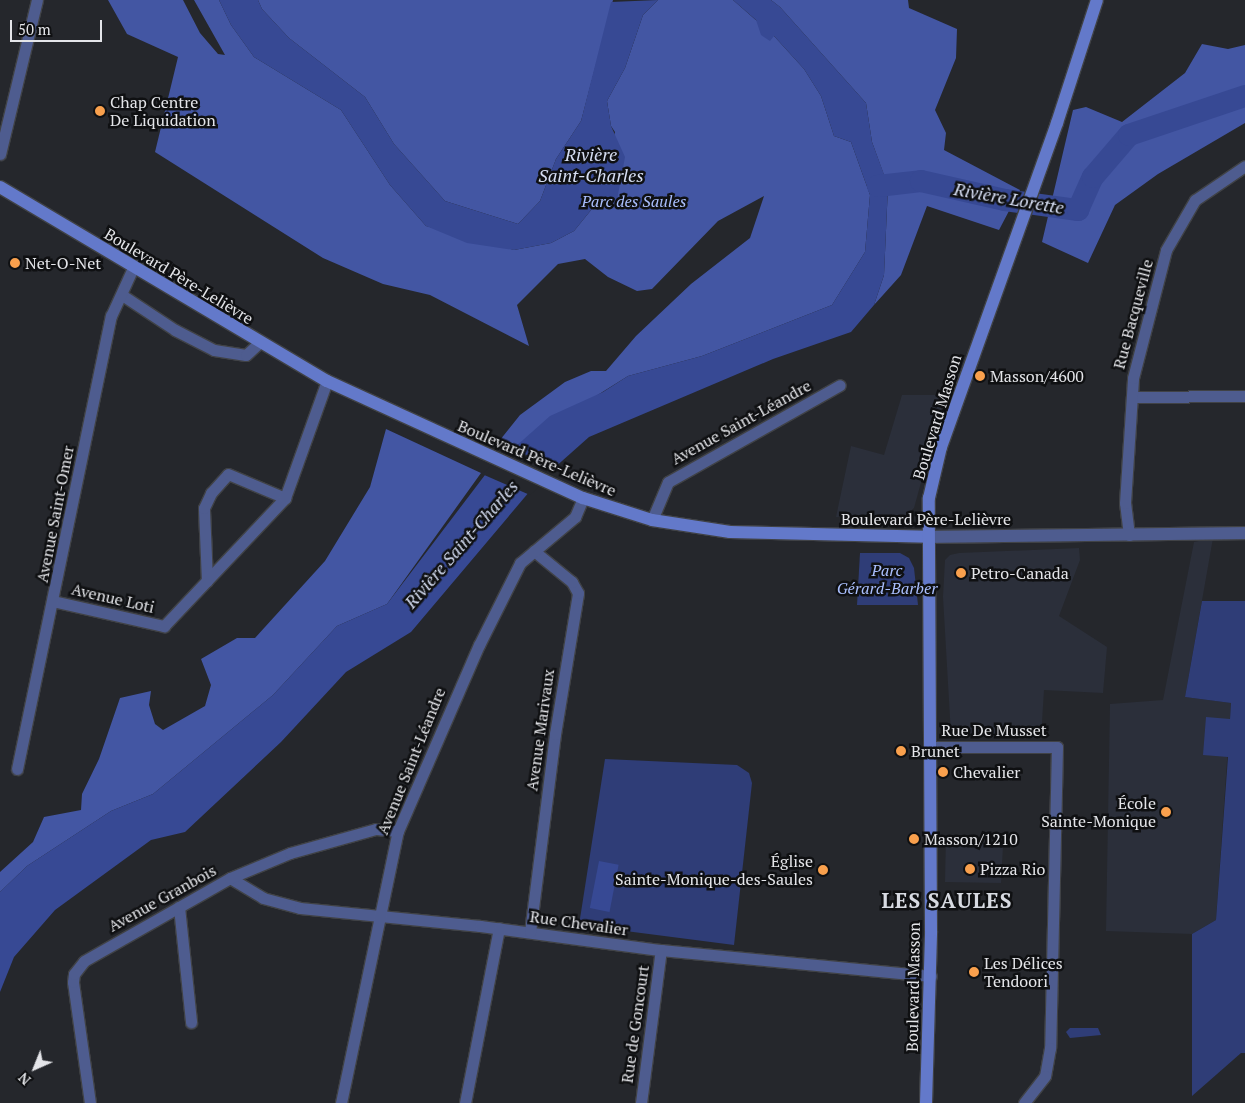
<!DOCTYPE html>
<html>
<head>
<meta charset="utf-8">
<style>
	body { margin:0 }
	#map { position:relative; width:1245px; height:1103px; overflow:hidden; background:#25272c; font-family:"PT Serif",serif }
	div>[style] { position:absolute }
	[style*='--x'] { left:calc(var(--x)*1px); top:calc(var(--y)*1px); width:calc(var(--w)*1px); rotate:calc(var(--a)*1deg) }
	.built>* { inset:0; background:#2b2f3a }
	.green>* { inset:0; background:#2f3d77 }
	.forest>* { inset:0; background:#4356a3 }
	.water>* { inset:0; background:#374994; transform-origin:0 0 }
	.pier>* { inset:0; background:#25272c }
	.river>* { height:22px; margin:-11px; padding:0 11px; transform-origin:11px; border-radius:11px; background:#374994 }
	.roads { filter:drop-shadow(1px 0 #404246) drop-shadow(-1px 0 #404246) drop-shadow(0 1px #404246) drop-shadow(0 -1px #404246) }
	.minor>* { height:11px; margin:-5.5px; padding:0 5.5px; transform-origin:5.5px; border-radius:5.5px; background:#4e5c8f }
	.tertiary>* { height:12px; margin:-6px; padding:0 6px; transform-origin:6px; border-radius:6px; background:#4e5c8f }
	.secondary>* { height:12px; margin:-6px; padding:0 6px; transform-origin:6px; border-radius:6px; background:#6379ca }
	.dots>* { width:14px; height:14px; translate:-50% -50%; box-sizing:border-box; border:2px solid #0f1012; border-radius:50% }
	span { translate:-50% -50%; white-space:nowrap; text-align:center; line-height:1.15; -webkit-text-stroke:5px #0f1012; paint-order:stroke }
	.poi-label { font-size:16px; color:#e4e5e9 }
	.left { translate:0 -50%; text-align:left }
	.right { translate:-100% -50%; text-align:right }
	.park-label { font-size:16px; color:#aabffe; font-style:italic }
	.street-label { font-size:16px; color:#e4e5e9 }
	.water-label { font-size:18px; color:#d6def3; font-style:italic }
	.district-label { font-size:21px; color:#d7dae1; font-weight:700; letter-spacing:1px }
	.north { position:absolute; left:10px; top:1043px; width:50px; height:50px; -webkit-text-stroke:4px #0f1012; paint-order:stroke; rotate:224deg; font-size:14px; font-weight:700; line-height:20px; text-align:center; color:#e4e5e9 }
	.north::after { content:''; display:block; margin:auto; width:18px; height:22px; background:#e4e5e9; clip-path:polygon(50% 0,100% 100%,50% 72%,0 100%) }
	.scale { position:absolute; left:10px; top:20px; width:92px; height:22px; box-sizing:border-box; border:2px solid #e4e5e9; border-top:0; padding-left:6px; font-size:15px; line-height:18px; white-space:nowrap; color:#e4e5e9; -webkit-text-stroke:4px #0f1012; paint-order:stroke }
</style>
</head>
<body>
<div id="map">
	<div class="built">
		<div style="clip-path:polygon(902px 395px,945px 395px,914px 508px,905px 516px,836px 517px,851px 446px,884px 455px)"></div>
		<div style="clip-path:polygon(1213px 538px,1185px 697px,1231px 703px,1216px 920px,1192px 934px,1106px 931px,1110px 704px,1163px 700px,1194px 542px)"></div>
		<div style="clip-path:polygon(1079px 548px,1080px 560px,1059px 616px,1107px 647px,1103px 693px,1044px 690px,1041px 738px,951px 735px,943px 597px,945px 560px,950px 555px,959px 553px)"></div>
		<div style="clip-path:polygon(946px 835px,1003px 846px,1001px 883px,945px 882px)"></div>
	</div>
	<div class="green">
		<div style="clip-path:polygon(860px 553px,900px 553px,909px 558px,914px 568px,918px 605px,857px 605px)"></div>
		<div style="clip-path:polygon(1202px 601px,1245px 601px,1245px 1053px,1241px 1053px,1192px 1096px,1192px 934px,1216px 920px,1228px 757px,1203px 755px,1206px 717px,1230px 719px,1231px 703px,1185px 697px)"></div>
		<div style="clip-path:polygon(605px 759px,737px 765px,749px 773px,752px 783px,734px 945px,579px 925px)"></div>
		<div style="clip-path:polygon(1070px 1028px,1098px 1028px,1101px 1035px,1070px 1038px,1066px 1032px)"></div>
	</div>
	<div class="forest">
		<div style="clip-path:polygon(108px 0,183px 0,200px 33px,218px 54px,225px 55px,194px 0,219px 0,231px 25px,254px 57px,341px 110px,390px 185px,426px 226px,514px 250px,551px 243px,574px 231px,600px 199px,615px 132px,611px 126px,607px 101px,625px 68px,643px 15px,658px 0,733px 0,774px 36px,804px 69px,821px 96px,834px 136px,851px 142px,870px 195px,865px 252px,832px 305px,702px 356px,628px 376px,516px 446px,500px 440px,520px 415px,565px 382px,591px 371px,606px 371px,636px 336px,691px 284px,750px 238px,764px 196px,718px 221px,652px 289px,637px 291px,608px 277px,585px 259px,558px 264px,517px 305px,529px 346px,430px 295px,383px 284px,323px 258px,155px 152px,178px 57px,127px 34px)"></div>
		<div style="clip-path:polygon(258px 0,613px 0,581px 121px,556px 159px,540px 201px,518px 224px,445px 201px,394px 144px,365px 97px,289px 38px,262px 9px)"></div>
		<div style="clip-path:polygon(771px 0,908px 0,909px 8px,957px 29px,956px 58px,935px 110px,946px 133px,944px 150px,1020px 190px,999px 230px,927px 206px,901px 275px,874px 305px,884px 275px,888px 186px,872px 142px,866px 103px,780px 7px)"></div>
		<div style="clip-path:polygon(1202px 44px,1228px 49px,1245px 45px,1245px 123px,1158px 174px,1115px 205px,1088px 263px,1042px 242px,1073px 110px,1086px 107px,1122px 122px,1185px 73px)"></div>
		<div style="clip-path:polygon(386px 429px,481px 473px,387px 604px,337px 626px,273px 695px,153px 794px,111px 811px,27px 866px,0 892px,0 872px,33px 842px,44px 817px,81px 810px,82px 794px,99px 759px,120px 698px,151px 691px,149px 705px,155px 724px,163px 730px,205px 706px,211px 685px,201px 659px,237px 638px,255px 638px,325px 561px,370px 487px)"></div>
	</div>
	<div class="water">
		<div style="clip-path:polygon(219px 0,258px 0,262px 9px,289px 38px,365px 97px,394px 144px,445px 201px,518px 224px,540px 201px,556px 159px,581px 121px,611px 2px,658px 0,643px 15px,625px 68px,607px 101px,611px 126px,625px 157px,617px 200px,600px 199px,574px 231px,551px 243px,514px 250px,467px 243px,426px 226px,390px 185px,341px 110px,254px 57px,231px 25px)"></div>
		<div style="clip-path:polygon(733px 0,771px 0,780px 7px,866px 103px,872px 142px,888px 185px,884px 275px,874px 305px,851px 332px,773px 359px,589px 437px,535px 485px,411px 632px,346px 672px,281px 742px,185px 832px,151px 840px,55px 910px,14px 957px,0 992px,0 892px,27px 866px,111px 811px,153px 794px,273px 695px,337px 626px,387px 604px,488px 471px,550px 416px,603px 392px,628px 376px,702px 356px,832px 305px,865px 252px,870px 195px,851px 142px,834px 136px,821px 96px,804px 69px,774px 36px,770px 41px,761px 35px,756px 20px)"></div>
		<div style="left:599px;top:861px;width:20px;height:48px;rotate:11deg"></div>
	</div>
	<div class="pier">
		<div style="clip-path:polygon(510px 448px,558px 468px,530px 495px,482px 474px)"></div>
	</div>
	<div class="river">
		<div style="--x:878;--y:186;--w:43;--a:-6.6"></div>
		<div style="--x:921;--y:181;--w:86;--a:12.7"></div>
		<div style="--x:1005;--y:200;--w:74;--a:7.8"></div>
		<div style="--x:1078;--y:210;--w:36;--a:-66"></div>
		<div style="--x:1093;--y:177;--w:55;--a:-49.4"></div>
		<div style="--x:1129;--y:135;--w:122;--a:-18.6"></div>
	</div>
	<div class="roads">
		<div class="minor">
			<div style="--x:0;--y:154;--w:158;--a:-76.5"></div>
			<div style="--x:122;--y:295;--w:64;--a:33.4"></div>
			<div style="--x:175;--y:330;--w:44;--a:27.1"></div>
			<div style="--x:214;--y:350;--w:32;--a:9"></div>
			<div style="--x:246;--y:355;--w:18;--a:-43"></div>
			<div style="--x:1132;--y:397;--w:113;--a:-0.5"></div>
			<div style="--x:652;--y:520;--w:41;--a:-67.2"></div>
			<div style="--x:668;--y:482;--w:197;--a:-29.4"></div>
			<div style="--x:1129;--y:535;--w:32;--a:-97"></div>
			<div style="--x:1125;--y:503;--w:125;--a:-86.3"></div>
			<div style="--x:1133;--y:378;--w:132;--a:-75.5"></div>
			<div style="--x:1166;--y:250;--w:58;--a:-59.9"></div>
			<div style="--x:1195;--y:200;--w:60;--a:-34.2"></div>
			<div style="--x:207;--y:581;--w:73;--a:-92.4"></div>
			<div style="--x:204;--y:508;--w:17;--a:-65"></div>
			<div style="--x:211;--y:493;--w:25;--a:-48"></div>
			<div style="--x:228;--y:474;--w:62;--a:22.8"></div>
			<div style="--x:53;--y:601;--w:114;--a:12.7"></div>
			<div style="--x:164;--y:626;--w:176;--a:-46.6"></div>
			<div style="--x:285;--y:498;--w:124;--a:-70.3"></div>
			<div style="--x:931;--y:747;--w:126;--a:0"></div>
			<div style="--x:1057;--y:747;--w:301;--a:91.3"></div>
			<div style="--x:1050;--y:1048;--w:28;--a:100"></div>
			<div style="--x:1045;--y:1076;--w:34;--a:128"></div>
			<div style="--x:17;--y:769;--w:463;--a:-78.3"></div>
			<div style="--x:111;--y:316;--w:53;--a:-65.4"></div>
			<div style="--x:230;--y:878;--w:39;--a:31"></div>
			<div style="--x:263;--y:898;--w:38;--a:15"></div>
			<div style="--x:300;--y:908;--w:181;--a:5.7"></div>
			<div style="--x:480;--y:926;--w:183;--a:7.6"></div>
			<div style="--x:661;--y:950;--w:271;--a:5.5"></div>
			<div style="--x:179;--y:907;--w:116;--a:84"></div>
			<div style="--x:530;--y:932;--w:200;--a:-82.8"></div>
			<div style="--x:555;--y:734;--w:143;--a:-80.7"></div>
			<div style="--x:578;--y:593;--w:13;--a:-119"></div>
			<div style="--x:572;--y:582;--w:49;--a:-140.8"></div>
			<div style="--x:90;--y:1103;--w:122;--a:-98"></div>
			<div style="--x:73;--y:982;--w:8;--a:-83"></div>
			<div style="--x:74;--y:974;--w:16;--a:-52"></div>
			<div style="--x:84;--y:961;--w:168;--a:-29.6"></div>
			<div style="--x:230;--y:878;--w:65;--a:-22.6"></div>
			<div style="--x:290;--y:853;--w:89;--a:-15.6"></div>
			<div style="--x:376;--y:829;--w:22;--a:5"></div>
			<div style="--x:341;--y:1103;--w:278;--a:-78.2"></div>
			<div style="--x:398;--y:831;--w:203;--a:-66.5"></div>
			<div style="--x:479;--y:645;--w:92;--a:-63.4"></div>
			<div style="--x:520;--y:563;--w:72;--a:-39.9"></div>
			<div style="--x:575;--y:517;--w:21;--a:-67"></div>
			<div style="--x:465;--y:1103;--w:178;--a:-79"></div>
			<div style="--x:641;--y:1103;--w:154;--a:-82.6"></div>
		</div>
		<div class="tertiary">
			<div style="--x:928;--y:537;--w:317;--a:-0.7"></div>
		</div>
		<div class="secondary">
			<div style="--x:0;--y:187;--w:380;--a:30.7"></div>
			<div style="--x:327;--y:381;--w:281;--a:24.6"></div>
			<div style="--x:583;--y:498;--w:72;--a:17.7"></div>
			<div style="--x:652;--y:520;--w:79;--a:8.7"></div>
			<div style="--x:730;--y:532;--w:198;--a:1.4"></div>
			<div style="--x:926;--y:1103;--w:172;--a:-88.3"></div>
			<div style="--x:931;--y:931;--w:433;--a:-90.3"></div>
			<div style="--x:929;--y:498;--w:52;--a:-76.8"></div>
			<div style="--x:941;--y:447;--w:344;--a:-70.3"></div>
			<div style="--x:1057;--y:123;--w:129;--a:-72"></div>
		</div>
	</div>
	<div class="dots">
		<div style="left:100px;top:111px;background:#f9a04d"></div>
		<div style="left:15px;top:263px;background:#f9a04d"></div>
		<div style="left:980px;top:376px;background:#f9a04d"></div>
		<div style="left:961px;top:573px;background:#f9a04d"></div>
		<div style="left:901px;top:751px;background:#f9a04d"></div>
		<div style="left:943px;top:772px;background:#f9a04d"></div>
		<div style="left:1166px;top:812px;background:#f9a04d"></div>
		<div style="left:914px;top:839px;background:#f9a04d"></div>
		<div style="left:970px;top:869px;background:#f9a04d"></div>
		<div style="left:823px;top:870px;background:#f9a04d"></div>
		<div style="left:974px;top:972px;background:#f9a04d"></div>
	</div>
	<div class="poi-label">
		<span class="left" style="left:110px;top:111px">Chap Centre<br>De Liquidation</span>
		<span class="left" style="left:25px;top:263px">Net-O-Net</span>
		<span class="left" style="left:990px;top:376px">Masson/4600</span>
		<span class="left" style="left:971px;top:573px">Petro-Canada</span>
		<span class="left" style="left:911px;top:751px">Brunet</span>
		<span class="left" style="left:953px;top:772px">Chevalier</span>
		<span class="right" style="left:1156px;top:812px">École<br>Sainte-Monique</span>
		<span class="left" style="left:924px;top:839px">Masson/1210</span>
		<span class="right" style="left:813px;top:870px">Église<br>Sainte-Monique-des-Saules</span>
		<span class="left" style="left:980px;top:869px">Pizza Rio</span>
		<span class="left" style="left:984px;top:972px">Les Délices<br>Tendoori</span>
	</div>
	<div class="park-label">
		<span style="left:634px;top:201px">Parc des Saules</span>
		<span style="left:887px;top:579px">Parc<br>Gérard-Barber</span>
	</div>
	<div class="street-label">
		<span style="left:179px;top:276px;rotate:31deg">Boulevard Père-Lelièvre</span>
		<span style="left:1133px;top:314px;rotate:-75deg">Rue Bacqueville</span>
		<span style="left:937px;top:417px;rotate:-73deg">Boulevard Masson</span>
		<span style="left:741px;top:422px;rotate:-29deg">Avenue Saint-Léandre</span>
		<span style="left:537px;top:458px;rotate:23deg">Boulevard Père-Lelièvre</span>
		<span style="left:55px;top:514px;rotate:-79deg">Avenue Saint-Omer</span>
		<span style="left:926px;top:519px">Boulevard Père-Lelièvre</span>
		<span style="left:113px;top:598px;rotate:13deg">Avenue Loti</span>
		<span style="left:540px;top:730px;rotate:-82deg">Avenue Marivaux</span>
		<span style="left:994px;top:730px">Rue De Musset</span>
		<span style="left:411px;top:761px;rotate:-68deg">Avenue Saint-Léandre</span>
		<span style="left:162px;top:898px;rotate:-29deg">Avenue Granbois</span>
		<span style="left:579px;top:923px;rotate:8deg">Rue Chevalier</span>
		<span style="left:913px;top:987px;rotate:-89deg">Boulevard Masson</span>
		<span style="left:635px;top:1024px;rotate:-82deg">Rue de Goncourt</span>
	</div>
	<div class="water-label">
		<span style="left:591px;top:165px">Rivière<br>Saint-Charles</span>
		<span style="left:1009px;top:198px;rotate:10deg">Rivière Lorette</span>
		<span style="left:461px;top:544px;rotate:-49deg">Rivière Saint-Charles</span>
	</div>
	<div class="district-label">
		<span style="left:947px;top:900px">LES SAULES</span>
	</div>
	<div class="north">N</div>
	<div class="scale">50 m</div>
</div>
</body>
</html>
